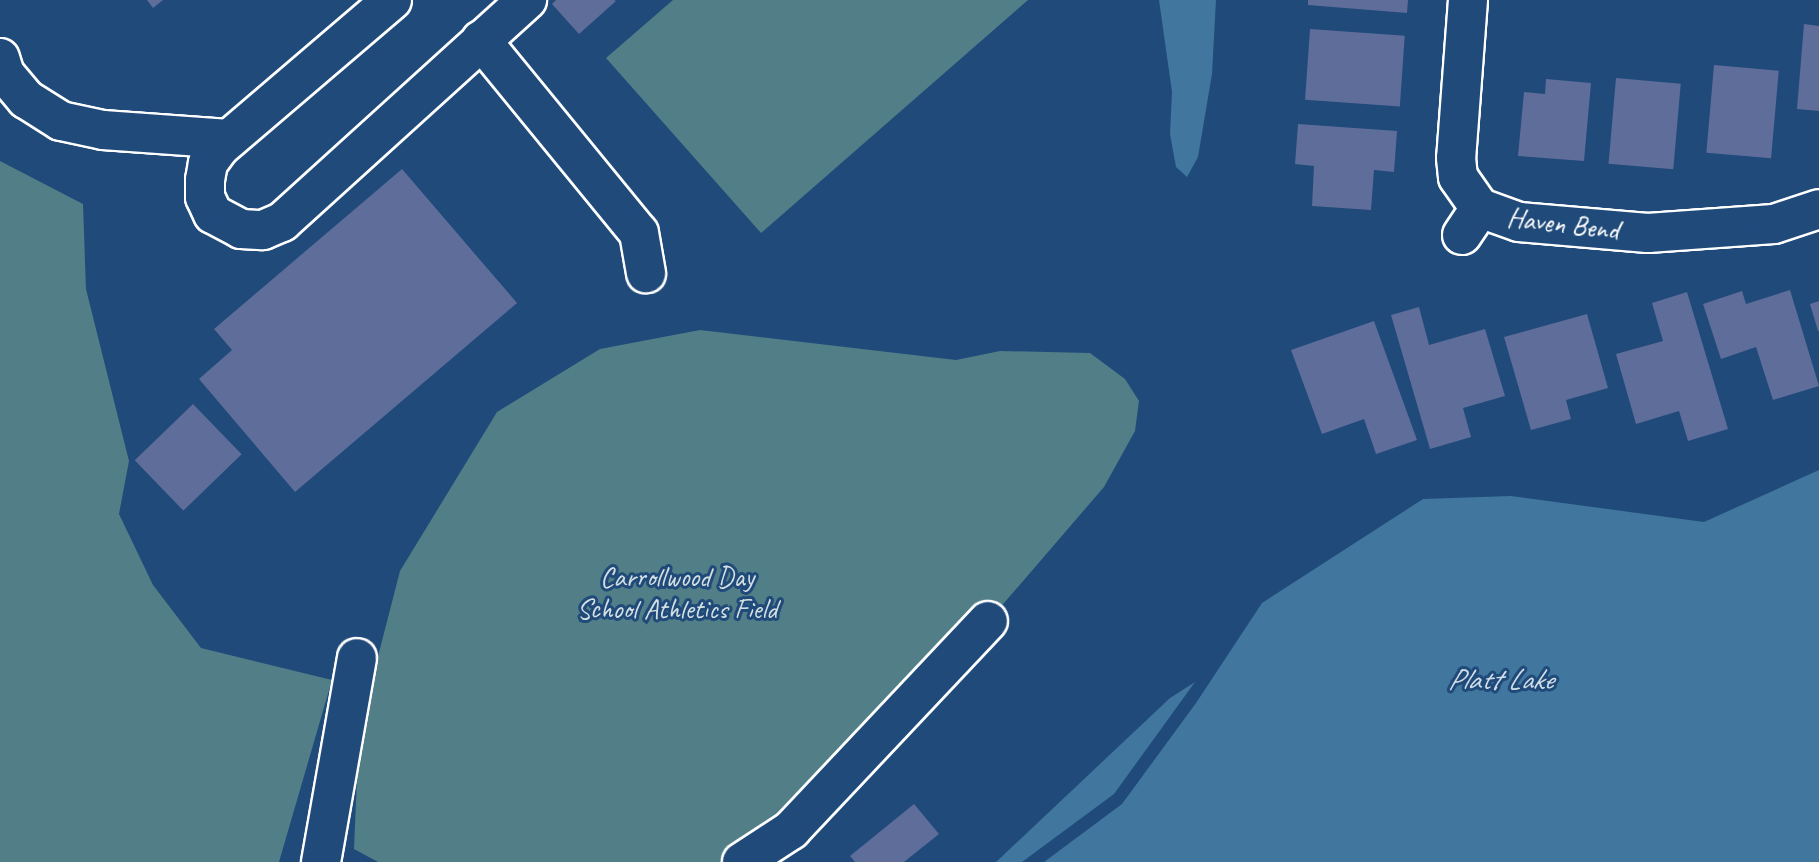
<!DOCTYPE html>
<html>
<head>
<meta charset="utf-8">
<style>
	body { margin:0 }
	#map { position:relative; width:1819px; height:862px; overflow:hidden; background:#1f4a7a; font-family:Caveat,sans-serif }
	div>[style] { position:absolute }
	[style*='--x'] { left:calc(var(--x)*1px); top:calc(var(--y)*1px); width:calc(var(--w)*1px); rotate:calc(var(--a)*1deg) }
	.green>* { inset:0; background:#517e87 }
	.water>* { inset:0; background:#41769e }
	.building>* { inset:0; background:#5f6d9a; transform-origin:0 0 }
	.roads { filter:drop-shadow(2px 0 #fff) drop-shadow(-2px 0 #fff) drop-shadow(0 2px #fff) drop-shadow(0 -2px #fff) }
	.minor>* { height:38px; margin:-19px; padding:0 19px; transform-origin:19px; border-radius:19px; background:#1f4a7a }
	span { translate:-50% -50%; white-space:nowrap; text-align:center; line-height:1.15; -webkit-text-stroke:6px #1f4a7a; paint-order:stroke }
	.street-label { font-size:28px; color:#fff }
	.park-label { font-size:28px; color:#d4dfe1 }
	.water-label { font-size:30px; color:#d0dde7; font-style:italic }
</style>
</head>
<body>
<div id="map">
	<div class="green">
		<div style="clip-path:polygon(673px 0,1028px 0,761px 233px,606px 58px)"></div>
		<div style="clip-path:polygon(0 161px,83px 204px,86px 289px,129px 461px,119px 514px,153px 585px,201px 648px,332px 680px,279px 862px,0 862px)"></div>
		<div style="clip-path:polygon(700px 330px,956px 360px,1000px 351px,1090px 353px,1125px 379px,1139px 401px,1135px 431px,1104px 487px,967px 646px,739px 862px,378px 862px,354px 849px,359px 730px,400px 571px,497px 412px,600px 349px)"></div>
	</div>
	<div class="water">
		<div style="clip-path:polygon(1159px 0,1216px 0,1212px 74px,1198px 157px,1187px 177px,1176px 167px,1170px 134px,1172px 92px)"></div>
		<div style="clip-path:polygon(1819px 470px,1819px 862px,1044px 862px,1122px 804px,1196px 703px,1262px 603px,1423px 499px,1511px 496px,1704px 522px)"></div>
		<div style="clip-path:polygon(1195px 682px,1114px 794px,1022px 862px,996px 862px,1170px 698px)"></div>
	</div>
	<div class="building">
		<div style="clip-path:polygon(147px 0,163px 0,153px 8px)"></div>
		<div style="clip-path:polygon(556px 0,614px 0,616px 1px,579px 34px,552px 4px)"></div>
		<div style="clip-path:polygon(1308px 0,1408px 0,1407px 13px,1308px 5px)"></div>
		<div style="clip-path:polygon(1804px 24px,1819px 26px,1819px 111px,1797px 109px)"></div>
		<div style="left:1310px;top:29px;width:95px;height:71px;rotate:4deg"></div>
		<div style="left:1714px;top:65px;width:65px;height:88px;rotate:5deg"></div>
		<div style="left:1616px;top:78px;width:65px;height:86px;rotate:5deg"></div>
		<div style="clip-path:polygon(1546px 79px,1591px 83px,1584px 161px,1518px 156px,1524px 92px,1545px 94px)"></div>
		<div style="clip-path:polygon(1298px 124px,1397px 131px,1394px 172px,1374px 170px,1371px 210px,1312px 206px,1314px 166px,1295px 164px)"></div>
		<div style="clip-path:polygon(402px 169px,517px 303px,295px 492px,199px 379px,232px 350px,214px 329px)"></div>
		<div style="clip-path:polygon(1790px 290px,1819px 386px,1773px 400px,1756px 347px,1721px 359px,1703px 304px,1742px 291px,1746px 304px)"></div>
		<div style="clip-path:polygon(1687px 292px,1728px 429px,1688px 441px,1679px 411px,1636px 424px,1616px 354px,1663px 341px,1652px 303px)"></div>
		<div style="clip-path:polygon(1819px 301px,1819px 331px,1818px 331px,1810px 304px)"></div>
		<div style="clip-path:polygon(1419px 307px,1429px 345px,1485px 329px,1505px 396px,1463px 408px,1471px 437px,1430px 449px,1391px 315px)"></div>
		<div style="clip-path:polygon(1587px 314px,1608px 388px,1566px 400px,1571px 419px,1531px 430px,1504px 337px)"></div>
		<div style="clip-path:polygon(1374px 321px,1417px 440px,1376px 454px,1364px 419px,1322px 434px,1291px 350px)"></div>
		<div style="left:193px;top:404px;width:70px;height:81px;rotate:46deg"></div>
		<div style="clip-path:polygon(914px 804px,939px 834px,904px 862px,855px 862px,850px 856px)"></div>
	</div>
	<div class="roads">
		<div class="minor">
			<div style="--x:392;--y:0;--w:228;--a:139.5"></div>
			<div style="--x:219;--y:148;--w:19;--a:126"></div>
			<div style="--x:208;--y:163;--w:17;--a:100"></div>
			<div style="--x:205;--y:180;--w:17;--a:90"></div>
			<div style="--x:205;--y:197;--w:19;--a:65"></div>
			<div style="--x:213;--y:214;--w:32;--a:28"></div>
			<div style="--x:241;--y:229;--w:22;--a:3"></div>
			<div style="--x:263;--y:230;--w:21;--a:-23"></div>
			<div style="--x:282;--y:222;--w:331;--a:-42.2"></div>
			<div style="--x:1468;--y:0;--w:158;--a:94.3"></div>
			<div style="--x:1456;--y:158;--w:19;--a:84"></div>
			<div style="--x:1458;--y:177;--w:38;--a:55"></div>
			<div style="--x:1480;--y:208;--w:41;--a:19.7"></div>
			<div style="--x:1519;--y:222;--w:129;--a:4.9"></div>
			<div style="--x:1648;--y:233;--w:126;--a:-4.1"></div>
			<div style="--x:1774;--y:224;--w:47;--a:-18.4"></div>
			<div style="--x:481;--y:40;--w:249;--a:50.7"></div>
			<div style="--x:639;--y:233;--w:41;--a:80.1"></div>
			<div style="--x:0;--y:58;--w:17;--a:73"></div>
			<div style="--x:5;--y:74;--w:33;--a:50"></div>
			<div style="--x:26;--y:99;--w:41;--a:32.2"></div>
			<div style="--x:61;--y:121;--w:43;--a:12.1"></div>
			<div style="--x:103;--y:130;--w:126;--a:4.1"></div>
			<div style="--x:1462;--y:235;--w:32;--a:-56"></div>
			<div style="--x:321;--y:862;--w:207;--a:-80"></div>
			<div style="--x:742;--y:862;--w:59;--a:-33.1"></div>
			<div style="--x:791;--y:830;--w:287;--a:-46.7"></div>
		</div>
	</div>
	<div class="street-label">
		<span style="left:1563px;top:224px;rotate:7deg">Haven Bend</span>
	</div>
	<div class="park-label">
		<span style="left:677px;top:593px">Carrollwood Day<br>School Athletics Field</span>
	</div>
	<div class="water-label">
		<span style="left:1500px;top:679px">Platt Lake</span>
	</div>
</div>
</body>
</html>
